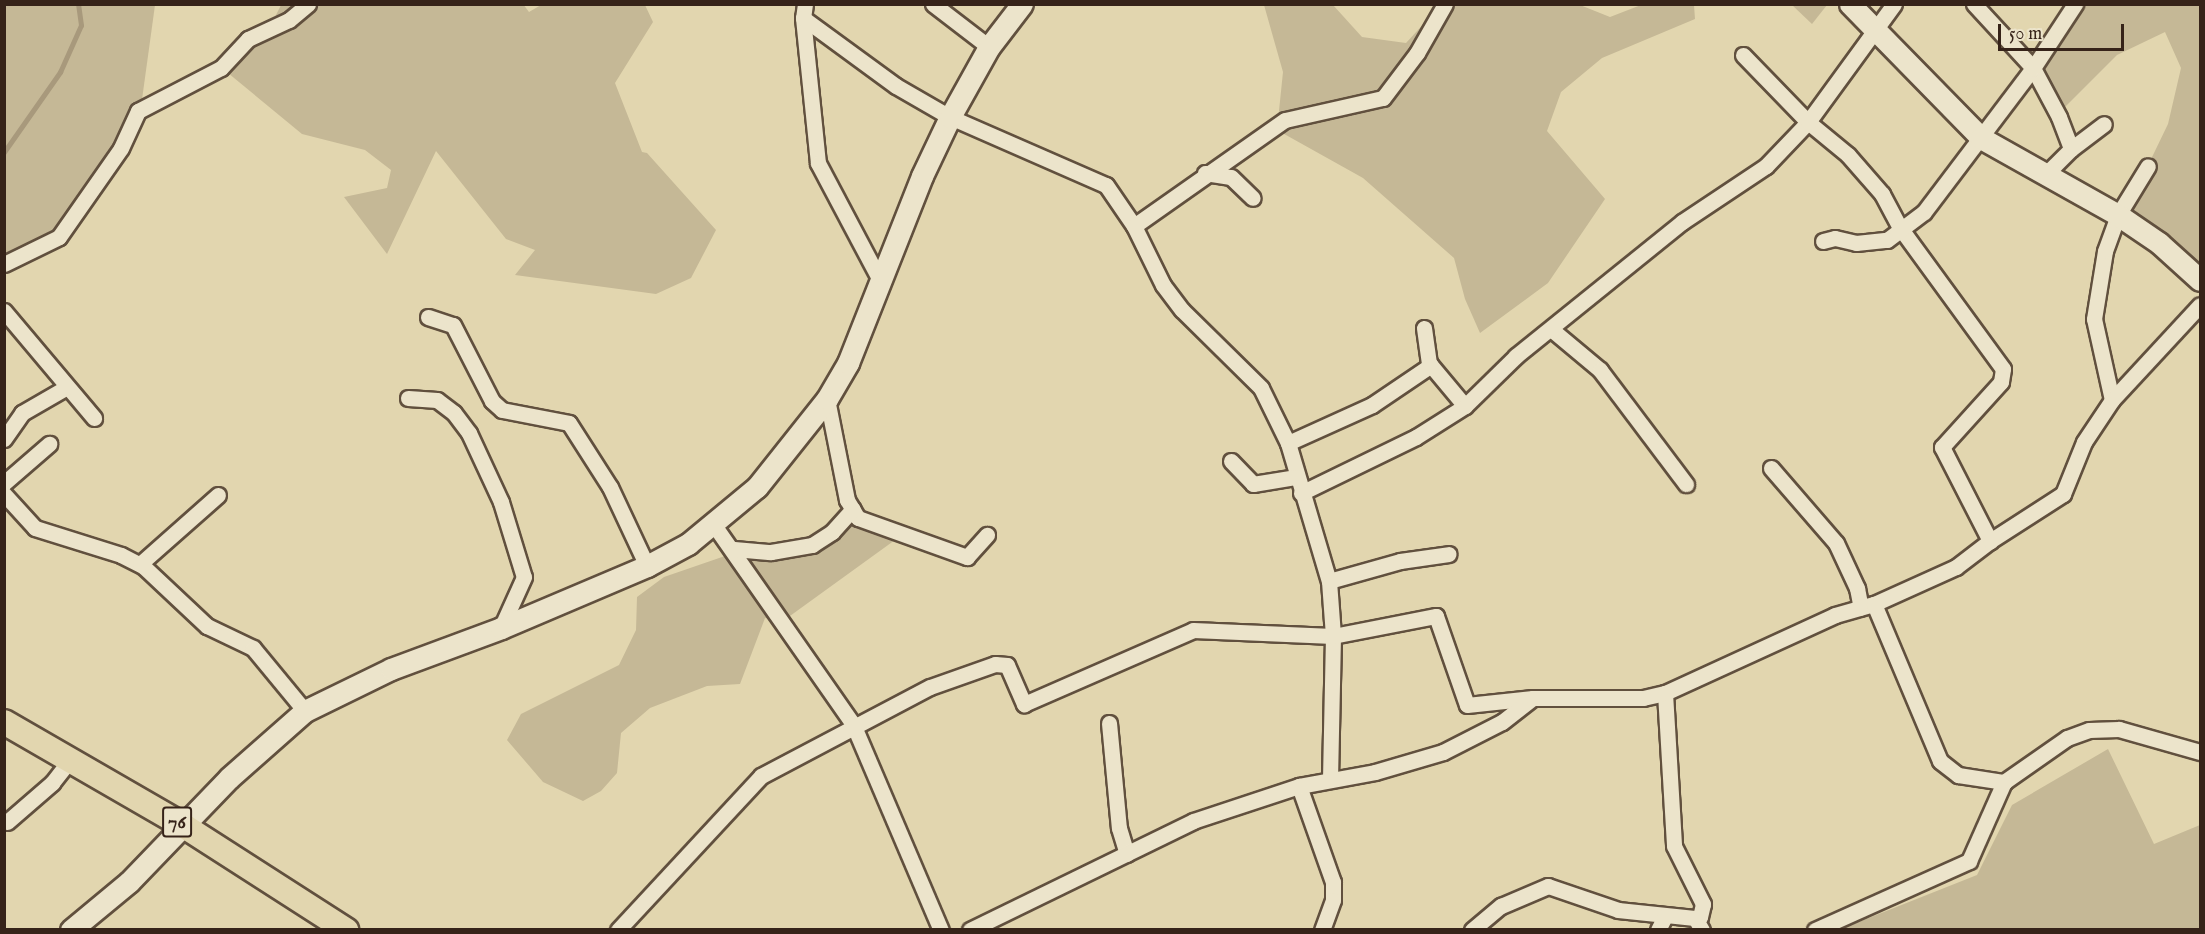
<!DOCTYPE html>
<html>
<head>
<meta charset="utf-8">
<style>
	body { margin:0 }
	#map { position:relative; width:2205px; height:934px; overflow:hidden; background:#e2d6af; font-family:"IM FELL English",serif }
	div>[style] { position:absolute }
	[style*='--x'] { left:calc(var(--x)*1px); top:calc(var(--y)*1px); width:calc(var(--w)*1px); rotate:calc(var(--a)*1deg) }
	.green>* { inset:0; background:#c5b896 }
	.stream>* { height:5px; margin:-2.5px; padding:0 2.5px; transform-origin:2.5px; border-radius:2.5px; background:#a8997c }
	.roads { filter:drop-shadow(2px 0 #61503e) drop-shadow(-2px 0 #61503e) drop-shadow(0 2px #61503e) drop-shadow(0 -2px #61503e) }
	.street>* { height:15px; margin:-7.5px; padding:0 7.5px; transform-origin:7.5px; border-radius:7.5px; background:#ece4cb }
	.secondary>* { height:21px; margin:-10.5px; padding:0 10.5px; transform-origin:10.5px; border-radius:10.5px; background:#ece4cb }
	.primary>* { height:24px; margin:-12px; padding:0 12px; transform-origin:12px; border-radius:12px; background:#e2d6af }
	span { translate:-50% -50%; white-space:nowrap; text-align:center; line-height:1.15; -webkit-text-stroke:6px #ece4cb; paint-order:stroke }
	.shield-label span { padding:2px 4px; background:#ece4cb; border:2px solid; border-radius:4px; -webkit-text-stroke-width:0 }
	.shield-label { font-size:20px; color:#362319; font-weight:700 }
	.frame { position:absolute; inset:0; border:6px solid #362319; pointer-events:none }
	.scale { position:absolute; left:1998px; top:24px; width:126px; height:27px; box-sizing:border-box; border:3px solid #362319; border-top:0; padding-left:8px; font-size:18px; line-height:21px; white-space:nowrap; color:#362319; -webkit-text-stroke:4px #ece4cb; paint-order:stroke }
</style>
</head>
<body>
<div id="map">
	<div class="green">
		<div style="clip-path:polygon(523px 4px,529px 12px,541px 5px,645px 5px,653px 22px,615px 83px,642px 152px,647px 153px,716px 230px,691px 278px,656px 294px,515px 275px,535px 250px,506px 239px,436px 151px,387px 254px,344px 197px,387px 188px,391px 170px,365px 150px,302px 134px,228px 73px,271px 25px,281px 5px)"></div>
		<div style="clip-path:polygon(5px 5px,155px 5px,140px 114px,66px 229px,5px 262px)"></div>
		<div style="clip-path:polygon(1264px 5px,1333px 5px,1362px 37px,1406px 43px,1441px 5px,1580px 5px,1610px 17px,1641px 5px,1694px 5px,1695px 19px,1602px 58px,1561px 92px,1547px 131px,1605px 199px,1548px 283px,1480px 333px,1465px 299px,1454px 258px,1363px 178px,1277px 130px,1283px 72px)"></div>
		<div style="clip-path:polygon(1792px 5px,1827px 5px,1812px 24px)"></div>
		<div style="clip-path:polygon(2066px 5px,2200px 5px,2200px 267px,2126px 211px,2168px 124px,2181px 68px,2165px 32px,2117px 55px,2063px 109px,2029px 65px)"></div>
		<div style="clip-path:polygon(840px 523px,852px 523px,895px 540px,783px 621px,765px 618px,740px 684px,707px 686px,650px 708px,621px 733px,617px 773px,601px 791px,583px 801px,543px 782px,507px 740px,521px 714px,619px 665px,636px 630px,637px 597px,664px 577px,725px 556px,778px 551px)"></div>
		<div style="clip-path:polygon(2108px 749px,2154px 844px,2200px 825px,2200px 929px,1841px 929px,1977px 875px,2012px 805px)"></div>
	</div>
	<div class="stream">
		<div style="--x:4;--y:152;--w:98;--a:-55"></div>
		<div style="--x:60;--y:72;--w:51;--a:-65.9"></div>
		<div style="--x:81;--y:25;--w:21;--a:-98"></div>
	</div>
	<div class="roads">
		<div class="street">
			<div style="--x:805;--y:4;--w:14;--a:98"></div>
			<div style="--x:803;--y:18;--w:146;--a:84.1"></div>
			<div style="--x:818;--y:163;--w:135;--a:62.1"></div>
			<div style="--x:933;--y:4;--w:71;--a:37.5"></div>
			<div style="--x:1974;--y:4;--w:87;--a:47.3"></div>
			<div style="--x:2033;--y:68;--w:55;--a:62"></div>
			<div style="--x:2059;--y:117;--w:34;--a:69"></div>
			<div style="--x:2071;--y:149;--w:37;--a:135"></div>
			<div style="--x:803;--y:18;--w:115;--a:36.2"></div>
			<div style="--x:896;--y:86;--w:62;--a:29.9"></div>
			<div style="--x:950;--y:117;--w:170;--a:23.6"></div>
			<div style="--x:1106;--y:185;--w:50;--a:55.7"></div>
			<div style="--x:1134;--y:226;--w:66;--a:63.8"></div>
			<div style="--x:1163;--y:285;--w:31;--a:53"></div>
			<div style="--x:1182;--y:310;--w:111;--a:44.6"></div>
			<div style="--x:1261;--y:388;--w:61;--a:63.9"></div>
			<div style="--x:1288;--y:443;--w:144;--a:73.5"></div>
			<div style="--x:1329;--y:581;--w:55;--a:85.8"></div>
			<div style="--x:1333;--y:636;--w:142;--a:91.2"></div>
			<div style="--x:1743;--y:55;--w:93;--a:45.9"></div>
			<div style="--x:1808;--y:122;--w:52;--a:39.5"></div>
			<div style="--x:1848;--y:155;--w:52;--a:48.9"></div>
			<div style="--x:1882;--y:194;--w:40;--a:62"></div>
			<div style="--x:1901;--y:229;--w:173;--a:53.9"></div>
			<div style="--x:2003;--y:369;--w:13;--a:99"></div>
			<div style="--x:2001;--y:382;--w:88;--a:132.2"></div>
			<div style="--x:1942;--y:447;--w:106;--a:62.9"></div>
			<div style="--x:1990;--y:541;--w:43;--a:142.6"></div>
			<div style="--x:1956;--y:567;--w:90;--a:155.7"></div>
			<div style="--x:2071;--y:149;--w:41;--a:-37.1"></div>
			<div style="--x:1205;--y:173;--w:26;--a:9"></div>
			<div style="--x:1231;--y:177;--w:30;--a:44"></div>
			<div style="--x:1134;--y:226;--w:184;--a:-35.1"></div>
			<div style="--x:1285;--y:120;--w:100;--a:-12.7"></div>
			<div style="--x:1383;--y:98;--w:56;--a:-52.9"></div>
			<div style="--x:1417;--y:53;--w:56;--a:-60.3"></div>
			<div style="--x:1823;--y:241;--w:12;--a:-14"></div>
			<div style="--x:1835;--y:238;--w:22;--a:13"></div>
			<div style="--x:1856;--y:243;--w:31;--a:-6"></div>
			<div style="--x:1887;--y:240;--w:46;--a:-37.1"></div>
			<div style="--x:1924;--y:212;--w:181;--a:-52.9"></div>
			<div style="--x:2033;--y:68;--w:77;--a:-56.7"></div>
			<div style="--x:4;--y:264;--w:61;--a:-26.1"></div>
			<div style="--x:59;--y:237;--w:108;--a:-55.1"></div>
			<div style="--x:121;--y:148;--w:41;--a:-65.3"></div>
			<div style="--x:138;--y:111;--w:93;--a:-27.4"></div>
			<div style="--x:221;--y:68;--w:40;--a:-47"></div>
			<div style="--x:248;--y:39;--w:45;--a:-24.9"></div>
			<div style="--x:289;--y:20;--w:25;--a:-40"></div>
			<div style="--x:4;--y:311;--w:140;--a:49.9"></div>
			<div style="--x:428;--y:317;--w:26;--a:18"></div>
			<div style="--x:453;--y:325;--w:85;--a:62.8"></div>
			<div style="--x:492;--y:401;--w:13;--a:42"></div>
			<div style="--x:502;--y:410;--w:68;--a:11"></div>
			<div style="--x:569;--y:423;--w:76;--a:57.4"></div>
			<div style="--x:610;--y:487;--w:87;--a:64.9"></div>
			<div style="--x:1424;--y:328;--w:35;--a:82"></div>
			<div style="--x:1429;--y:363;--w:56;--a:50.1"></div>
			<div style="--x:1551;--y:329;--w:64;--a:39.9"></div>
			<div style="--x:1600;--y:370;--w:143;--a:53"></div>
			<div style="--x:408;--y:398;--w:29;--a:4"></div>
			<div style="--x:437;--y:400;--w:21;--a:37"></div>
			<div style="--x:454;--y:413;--w:25;--a:53"></div>
			<div style="--x:469;--y:433;--w:76;--a:65.1"></div>
			<div style="--x:501;--y:502;--w:78;--a:73"></div>
			<div style="--x:524;--y:577;--w:56;--a:114.3"></div>
			<div style="--x:827;--y:399;--w:103;--a:78.8"></div>
			<div style="--x:847;--y:500;--w:21;--a:59"></div>
			<div style="--x:858;--y:518;--w:116;--a:19.7"></div>
			<div style="--x:967;--y:557;--w:30;--a:-48"></div>
			<div style="--x:2112;--y:400;--w:83;--a:-102.5"></div>
			<div style="--x:2094;--y:319;--w:69;--a:-80.8"></div>
			<div style="--x:2105;--y:251;--w:38;--a:-70"></div>
			<div style="--x:2118;--y:215;--w:57;--a:-58.5"></div>
			<div style="--x:4;--y:439;--w:32;--a:-55"></div>
			<div style="--x:22;--y:413;--w:52;--a:-30"></div>
			<div style="--x:1288;--y:443;--w:92;--a:-24.3"></div>
			<div style="--x:1372;--y:405;--w:71;--a:-34.1"></div>
			<div style="--x:1231;--y:461;--w:32;--a:46"></div>
			<div style="--x:1253;--y:484;--w:44;--a:-9.2"></div>
			<div style="--x:1771;--y:468;--w:99;--a:49.1"></div>
			<div style="--x:1836;--y:543;--w:50;--a:65"></div>
			<div style="--x:1857;--y:588;--w:20;--a:79"></div>
			<div style="--x:4;--y:483;--w:60;--a:-40.9"></div>
			<div style="--x:1301;--y:493;--w:128;--a:-26"></div>
			<div style="--x:1416;--y:437;--w:58;--a:-32.3"></div>
			<div style="--x:1465;--y:406;--w:71;--a:-44.4"></div>
			<div style="--x:1516;--y:356;--w:213;--a:-38.9"></div>
			<div style="--x:1682;--y:222;--w:101;--a:-33.7"></div>
			<div style="--x:1766;--y:166;--w:61;--a:-46.3"></div>
			<div style="--x:1808;--y:122;--w:146;--a:-53.9"></div>
			<div style="--x:4;--y:494;--w:46;--a:47.6"></div>
			<div style="--x:35;--y:528;--w:90;--a:17.4"></div>
			<div style="--x:121;--y:555;--w:25;--a:27"></div>
			<div style="--x:143;--y:566;--w:88;--a:43.2"></div>
			<div style="--x:207;--y:626;--w:51;--a:25.6"></div>
			<div style="--x:253;--y:648;--w:82;--a:50.5"></div>
			<div style="--x:714;--y:525;--w:243;--a:55.1"></div>
			<div style="--x:853;--y:724;--w:224;--a:66.9"></div>
			<div style="--x:1990;--y:541;--w:87;--a:-32.8"></div>
			<div style="--x:2063;--y:494;--w:56;--a:-68"></div>
			<div style="--x:2084;--y:442;--w:50;--a:-56.3"></div>
			<div style="--x:2112;--y:400;--w:129;--a:-47.2"></div>
			<div style="--x:734;--y:549;--w:37;--a:5"></div>
			<div style="--x:771;--y:552;--w:42;--a:-9.7"></div>
			<div style="--x:812;--y:545;--w:24;--a:-33"></div>
			<div style="--x:832;--y:532;--w:31;--a:-48"></div>
			<div style="--x:140;--y:564;--w:104;--a:-41.5"></div>
			<div style="--x:1329;--y:581;--w:74;--a:-15.7"></div>
			<div style="--x:1400;--y:561;--w:49;--a:-8.1"></div>
			<div style="--x:1665;--y:693;--w:153;--a:86.6"></div>
			<div style="--x:1674;--y:846;--w:65;--a:63.4"></div>
			<div style="--x:1703;--y:904;--w:13;--a:103"></div>
			<div style="--x:1700;--y:917;--w:5;--a:169"></div>
			<div style="--x:1109;--y:723;--w:105;--a:84.6"></div>
			<div style="--x:1119;--y:828;--w:27;--a:73"></div>
			<div style="--x:1299;--y:786;--w:102;--a:70.5"></div>
			<div style="--x:1333;--y:882;--w:18;--a:90"></div>
			<div style="--x:1333;--y:900;--w:32;--a:110"></div>
			<div style="--x:7;--y:822;--w:60;--a:-40.9"></div>
			<div style="--x:52;--y:783;--w:31;--a:-52"></div>
			<div style="--x:618;--y:930;--w:210;--a:-47.1"></div>
			<div style="--x:761;--y:776;--w:191;--a:-27.8"></div>
			<div style="--x:930;--y:687;--w:69;--a:-19.5"></div>
			<div style="--x:995;--y:664;--w:12;--a:5"></div>
			<div style="--x:1007;--y:665;--w:43;--a:66.4"></div>
			<div style="--x:1024;--y:704;--w:184;--a:-23.6"></div>
			<div style="--x:1193;--y:630;--w:140;--a:2.5"></div>
			<div style="--x:1333;--y:636;--w:105;--a:-11"></div>
			<div style="--x:1436;--y:616;--w:94;--a:70.8"></div>
			<div style="--x:1467;--y:705;--w:66;--a:-6.1"></div>
			<div style="--x:970;--y:930;--w:248;--a:-26"></div>
			<div style="--x:1193;--y:821;--w:112;--a:-18.3"></div>
			<div style="--x:1299;--y:786;--w:77;--a:-10.4"></div>
			<div style="--x:1375;--y:772;--w:71;--a:-16.4"></div>
			<div style="--x:1443;--y:752;--w:66;--a:-27"></div>
			<div style="--x:1502;--y:722;--w:39;--a:-38"></div>
			<div style="--x:1533;--y:698;--w:110;--a:0"></div>
			<div style="--x:1643;--y:698;--w:23;--a:-13"></div>
			<div style="--x:1665;--y:693;--w:187;--a:-24.6"></div>
			<div style="--x:1835;--y:615;--w:41;--a:-15.8"></div>
			<div style="--x:1874;--y:604;--w:170;--a:67.2"></div>
			<div style="--x:1940;--y:761;--w:23;--a:38"></div>
			<div style="--x:1958;--y:775;--w:47;--a:8.7"></div>
			<div style="--x:2004;--y:782;--w:77;--a:-34.9"></div>
			<div style="--x:2067;--y:738;--w:23;--a:-20"></div>
			<div style="--x:2089;--y:730;--w:30;--a:-2"></div>
			<div style="--x:2119;--y:729;--w:84;--a:15.9"></div>
			<div style="--x:1472;--y:930;--w:38;--a:-40"></div>
			<div style="--x:1501;--y:906;--w:51;--a:-23.1"></div>
			<div style="--x:1548;--y:886;--w:74;--a:18.9"></div>
			<div style="--x:1618;--y:910;--w:77;--a:5.9"></div>
			<div style="--x:1695;--y:918;--w:14;--a:60"></div>
			<div style="--x:1658;--y:930;--w:16;--a:-63"></div>
			<div style="--x:1815;--y:930;--w:169;--a:-24.1"></div>
			<div style="--x:1969;--y:861;--w:86;--a:-66.1"></div>
		</div>
		<div class="secondary">
			<div style="--x:1850;--y:4;--w:187;--a:45.6"></div>
			<div style="--x:1981;--y:138;--w:157;--a:29.3"></div>
			<div style="--x:2118;--y:215;--w:50;--a:34.3"></div>
			<div style="--x:2159;--y:243;--w:55;--a:42.1"></div>
			<div style="--x:71;--y:930;--w:75;--a:-39.6"></div>
			<div style="--x:129;--y:882;--w:144;--a:-46.1"></div>
			<div style="--x:229;--y:778;--w:101;--a:-41.4"></div>
			<div style="--x:305;--y:711;--w:96;--a:-26"></div>
			<div style="--x:391;--y:669;--w:117;--a:-20.4"></div>
			<div style="--x:501;--y:628;--w:159;--a:-23"></div>
			<div style="--x:647;--y:566;--w:47;--a:-28.2"></div>
			<div style="--x:688;--y:544;--w:89;--a:-39.6"></div>
			<div style="--x:757;--y:487;--w:112;--a:-51.5"></div>
			<div style="--x:827;--y:399;--w:42;--a:-59.7"></div>
			<div style="--x:848;--y:363;--w:201;--a:-68.4"></div>
			<div style="--x:922;--y:176;--w:65;--a:-64.6"></div>
			<div style="--x:950;--y:117;--w:80;--a:-60.9"></div>
			<div style="--x:989;--y:47;--w:54;--a:-52.5"></div>
		</div>
		<div class="primary">
			<div style="--x:4;--y:722;--w:208;--a:30"></div>
			<div style="--x:184;--y:826;--w:193;--a:32.7"></div>
		</div>
	</div>
	<div class="shield-label">
		<span style="left:177px;top:822px">76</span>
	</div>
	<div class="frame"></div>
	<div class="scale">50 m</div>
</div>
</body>
</html>
